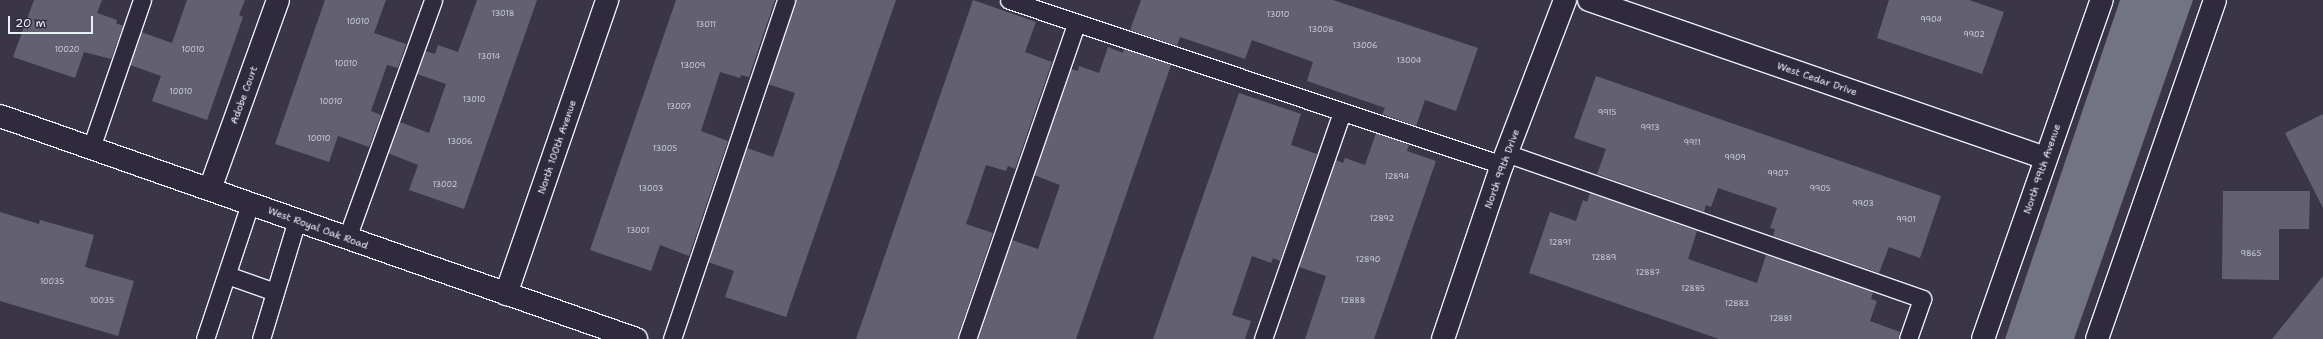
<!DOCTYPE html>
<html>
<head>
<meta charset="utf-8">
<style>
	body { margin:0 }
	#map { position:relative; width:2323px; height:339px; overflow:hidden; background:#3a3648; font-family:"Shantell Sans",sans-serif }
	div>[style] { position:absolute }
	[style*='--x'] { left:calc(var(--x)*1px); top:calc(var(--y)*1px); width:calc(var(--w)*1px); rotate:calc(var(--a)*1deg) }
	.water>* { inset:0; background:#737482 }
	.building>* { inset:0; background:#636171 }
	.roads { filter:drop-shadow(1px 0 #e8f1f8) drop-shadow(-1px 0 #e8f1f8) drop-shadow(0 1px #e8f1f8) drop-shadow(0 -1px #e8f1f8) }
	.service>* { height:17px; margin:-8.5px; padding:0 8.5px; transform-origin:8.5px; border-radius:8.5px; background:#2f2a3d }
	.pedestrian>* { height:22px; margin:-11px; padding:0 11px; transform-origin:11px; border-radius:11px; background:#2f2a3d }
	.minor>* { height:22px; margin:-11px; padding:0 11px; transform-origin:11px; border-radius:11px; background:#2f2a3d }
	.secondary>* { height:22px; margin:-11px; padding:0 11px; transform-origin:11px; border-radius:11px; background:#2f2a3d }
	span { translate:-50% -50%; white-space:nowrap; text-align:center; line-height:1.15; -webkit-text-stroke:4px #2f2a3d; paint-order:stroke }
	.number-label { font-size:8px; color:#c7cdd6 }
	.number-label span { -webkit-text-stroke-width:0 }
	.street-label { font-size:10px; color:#e8f1f8 }
	.scale { position:absolute; left:8px; top:16px; width:85px; height:18px; box-sizing:border-box; border:2px solid #e8f1f8; border-top:0; padding-left:5px; font-size:12px; line-height:14px; white-space:nowrap; color:#e8f1f8; -webkit-text-stroke:3px #2f2a3d; paint-order:stroke }
</style>
</head>
<body>
<div id="map">
	<div class="water">
		<div style="clip-path:polygon(2120px 0,2193px 0,2074px 339px,2005px 339px)"></div>
	</div>
	<div class="building">
		<div style="clip-path:polygon(34px 0,102px 0,97px 13px,117px 20px,116px 23px,123px 26px,111px 59px,84px 52px,75px 78px,13px 57px)"></div>
		<div style="clip-path:polygon(187px 0,245px 0,239px 15px,243px 17px,207px 120px,152px 101px,161px 76px,130px 65px,141px 32px,172px 43px)"></div>
		<div style="clip-path:polygon(325px 0,386px 0,374px 33px,406px 44px,398px 68px,387px 65px,371px 111px,381px 115px,369px 147px,338px 136px,329px 162px,275px 144px)"></div>
		<div style="clip-path:polygon(477px 0,537px 0,464px 209px,409px 190px,418px 165px,388px 153px,400px 122px,429px 133px,446px 84px,417px 74px,425px 51px,435px 54px,438px 45px,458px 52px)"></div>
		<div style="clip-path:polygon(676px 0,775px 0,749px 77px,741px 75px,740px 78px,720px 72px,701px 131px,728px 141px,689px 256px,660px 245px,651px 271px,590px 250px)"></div>
		<div style="clip-path:polygon(796px 0,896px 0,786px 317px,725px 297px,734px 271px,708px 262px,747px 148px,773px 157px,795px 93px,768px 84px)"></div>
		<div style="clip-path:polygon(973px 0,1036px 22px,1025px 52px,1052px 62px,1015px 169px,1008px 166px,1006px 171px,986px 165px,966px 224px,993px 233px,957px 339px,856px 339px)"></div>
		<div style="clip-path:polygon(1141px 0,1333px 0,1478px 48px,1456px 111px,1425px 100px,1416px 126px,1382px 114px,1385px 108px,1307px 81px,1313px 62px,1252px 40px,1245px 59px,1180px 37px,1177px 46px,1130px 30px)"></div>
		<div style="clip-path:polygon(1889px 0,1969px 0,2004px 12px,1982px 74px,1877px 38px)"></div>
		<div style="clip-path:polygon(1108px 47px,1123px 53px,1124px 49px,1171px 65px,1076px 339px,978px 339px,1012px 240px,1038px 249px,1060px 185px,1034px 175px,1071px 69px,1078px 71px,1079px 66px,1099px 73px)"></div>
		<div style="clip-path:polygon(1596px 76px,1941px 196px,1920px 258px,1889px 247px,1879px 273px,1773px 236px,1775px 229px,1770px 228px,1777px 208px,1718px 188px,1711px 207px,1706px 205px,1704px 212px,1597px 174px,1606px 149px,1574px 138px)"></div>
		<div style="clip-path:polygon(1239px 93px,1301px 114px,1291px 145px,1317px 154px,1280px 261px,1273px 258px,1271px 263px,1252px 256px,1232px 315px,1251px 321px,1245px 339px,1153px 339px)"></div>
		<div style="clip-path:polygon(2323px 114px,2323px 208px,2285px 133px)"></div>
		<div style="clip-path:polygon(1376px 133px,1409px 145px,1407px 151px,1436px 161px,1374px 339px,1305px 339px,1326px 276px,1299px 267px,1336px 160px,1343px 163px,1345px 158px,1365px 165px)"></div>
		<div style="clip-path:polygon(2223px 191px,2310px 191px,2309px 229px,2279px 229px,2279px 280px,2222px 279px)"></div>
		<div style="clip-path:polygon(1590px 193px,1697px 231px,1688px 259px,1757px 283px,1766px 255px,1873px 292px,1871px 299px,1877px 301px,1870px 321px,1900px 332px,1898px 339px,1719px 339px,1529px 273px,1550px 212px,1576px 221px,1583px 200px,1587px 202px)"></div>
		<div style="clip-path:polygon(0 212px,39px 224px,40px 220px,94px 235px,85px 267px,134px 281px,118px 336px,0 301px)"></div>
		<div style="clip-path:polygon(2323px 276px,2323px 339px,2272px 339px)"></div>
	</div>
	<div class="roads">
		<div class="service">
			<div style="--x:1009;--y:0;--w:520;--a:18.5"></div>
			<div style="--x:91;--y:148;--w:157;--a:-71"></div>
			<div style="--x:1506;--y:153;--w:441;--a:19.3"></div>
			<div style="--x:1922;--y:299;--w:42;--a:109.3"></div>
			<div style="--x:347;--y:238;--w:253;--a:-70.1"></div>
			<div style="--x:227;--y:275;--w:51;--a:19.5"></div>
			<div style="--x:205;--y:339;--w:142;--a:-71.6"></div>
			<div style="--x:261;--y:339;--w:124;--a:-73.2"></div>
			<div style="--x:672;--y:339;--w:358;--a:-71.4"></div>
			<div style="--x:967;--y:339;--w:333;--a:-70.9"></div>
			<div style="--x:1263;--y:339;--w:240;--a:-70.8"></div>
		</div>
		<div class="pedestrian">
			<div style="--x:210;--y:189;--w:201;--a:-70.2"></div>
		</div>
		<div class="minor">
			<div style="--x:1589;--y:0;--w:483;--a:19.1"></div>
			<div style="--x:0;--y:116;--w:674;--a:19.32"></div>
			<div style="--x:506;--y:294;--w:311;--a:-71"></div>
			<div style="--x:1443;--y:339;--w:184;--a:-71.3"></div>
			<div style="--x:1502;--y:165;--w:177;--a:-69.1"></div>
		</div>
		<div class="secondary">
			<div style="--x:1983;--y:339;--w:359;--a:-70.7"></div>
			<div style="--x:2097;--y:339;--w:359;--a:-70.8"></div>
		</div>
	</div>
	<div class="number-label">
		<span style="left:503px;top:14px">13018</span>
		<span style="left:1278px;top:15px">13010</span>
		<span style="left:1931px;top:20px">9904</span>
		<span style="left:358px;top:22px">10010</span>
		<span style="left:706px;top:25px">13011</span>
		<span style="left:1321px;top:30px">13008</span>
		<span style="left:1974px;top:35px">9902</span>
		<span style="left:1365px;top:46px">13006</span>
		<span style="left:67px;top:50px">10020</span>
		<span style="left:193px;top:50px">10010</span>
		<span style="left:489px;top:57px">13014</span>
		<span style="left:1409px;top:61px">13004</span>
		<span style="left:346px;top:64px">10010</span>
		<span style="left:693px;top:66px">13009</span>
		<span style="left:181px;top:92px">10010</span>
		<span style="left:474px;top:100px">13010</span>
		<span style="left:331px;top:102px">10010</span>
		<span style="left:679px;top:107px">13007</span>
		<span style="left:1607px;top:113px">9915</span>
		<span style="left:1650px;top:128px">9913</span>
		<span style="left:319px;top:139px">10010</span>
		<span style="left:460px;top:142px">13006</span>
		<span style="left:1692px;top:143px">9911</span>
		<span style="left:665px;top:149px">13005</span>
		<span style="left:1735px;top:158px">9909</span>
		<span style="left:1778px;top:174px">9907</span>
		<span style="left:1397px;top:177px">12894</span>
		<span style="left:445px;top:185px">13002</span>
		<span style="left:651px;top:189px">13003</span>
		<span style="left:1820px;top:189px">9905</span>
		<span style="left:1863px;top:204px">9903</span>
		<span style="left:1382px;top:219px">12892</span>
		<span style="left:1906px;top:220px">9901</span>
		<span style="left:638px;top:231px">13001</span>
		<span style="left:1560px;top:243px">12891</span>
		<span style="left:2251px;top:254px">9865</span>
		<span style="left:1604px;top:258px">12889</span>
		<span style="left:1368px;top:260px">12890</span>
		<span style="left:1648px;top:273px">12887</span>
		<span style="left:52px;top:282px">10035</span>
		<span style="left:1693px;top:289px">12885</span>
		<span style="left:102px;top:301px">10035</span>
		<span style="left:1353px;top:301px">12888</span>
		<span style="left:1737px;top:304px">12883</span>
		<span style="left:1781px;top:319px">12881</span>
	</div>
	<div class="street-label">
		<span style="left:1817px;top:79px;rotate:19deg">West Cedar Drive</span>
		<span style="left:244px;top:95px;rotate:-70deg">Adobe Court</span>
		<span style="left:557px;top:147px;rotate:-71deg">North 100th Avenue</span>
		<span style="left:1502px;top:169px;rotate:-70deg">North 99th Drive</span>
		<span style="left:2042px;top:169px;rotate:-71deg">North 99th Avenue</span>
		<span style="left:318px;top:228px;rotate:20deg">West Royal Oak Road</span>
	</div>
	<div class="scale">20 m</div>
</div>
</body>
</html>
